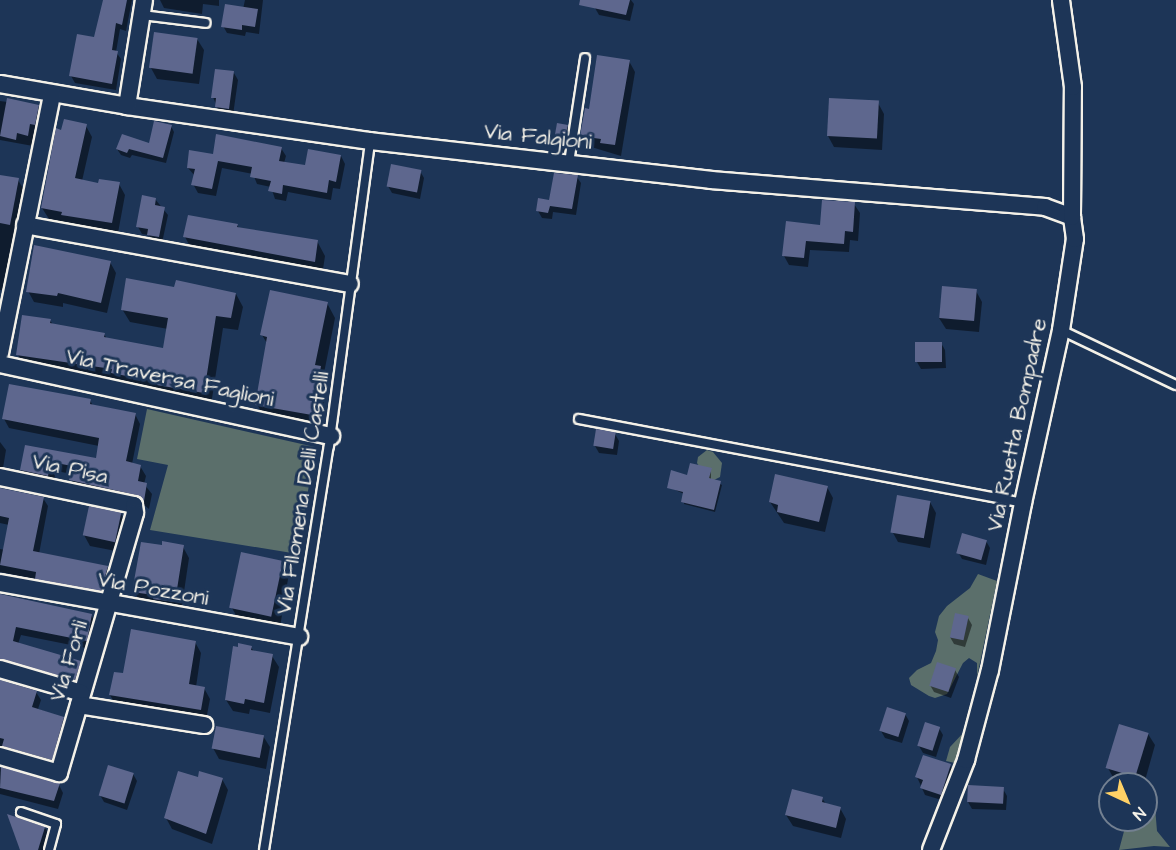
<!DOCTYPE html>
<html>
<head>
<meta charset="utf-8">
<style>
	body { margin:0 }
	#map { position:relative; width:1176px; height:850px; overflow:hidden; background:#1d3557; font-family:"Architects Daughter",sans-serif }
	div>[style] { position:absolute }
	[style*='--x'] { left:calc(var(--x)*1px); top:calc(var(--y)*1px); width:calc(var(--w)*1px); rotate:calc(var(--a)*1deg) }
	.green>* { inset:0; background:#5b6f6b }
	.shadow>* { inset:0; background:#0007 }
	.building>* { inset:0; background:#5e678e; transform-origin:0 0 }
	.roads { filter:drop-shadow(2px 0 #f4f1e8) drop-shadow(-2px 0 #f4f1e8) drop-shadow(0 2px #f4f1e8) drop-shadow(0 -2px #f4f1e8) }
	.service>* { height:8px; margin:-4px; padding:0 4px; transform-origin:4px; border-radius:4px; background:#1d3557 }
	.minor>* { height:16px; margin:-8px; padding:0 8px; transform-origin:8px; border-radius:8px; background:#1d3557 }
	span { translate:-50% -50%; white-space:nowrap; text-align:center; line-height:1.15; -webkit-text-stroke:6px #1d3557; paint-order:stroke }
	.street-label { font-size:22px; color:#f4f1e8 }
	.north { position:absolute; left:1098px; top:772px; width:60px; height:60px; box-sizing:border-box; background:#1d3557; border:2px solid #738091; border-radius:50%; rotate:136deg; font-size:16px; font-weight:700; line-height:24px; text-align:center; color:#f4f1e8 }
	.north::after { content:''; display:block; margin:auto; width:21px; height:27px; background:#ffd166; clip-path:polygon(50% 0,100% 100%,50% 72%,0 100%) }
</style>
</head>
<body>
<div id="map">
	<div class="green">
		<div style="clip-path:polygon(147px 409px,315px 447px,298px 554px,150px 530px,168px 465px,137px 459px)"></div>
		<div style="clip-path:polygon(707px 450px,713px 452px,722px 463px,720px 477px,710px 482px,697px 463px,698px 457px)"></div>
		<div style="clip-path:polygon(978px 574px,997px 581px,977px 677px,977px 663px,969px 658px,963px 663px,947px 694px,935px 698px,929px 696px,911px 685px,909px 678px,917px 670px,931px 663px,936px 651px,938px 640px,935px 632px,939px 616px,947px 606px,970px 588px)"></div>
		<div style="clip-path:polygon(965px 731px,955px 763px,946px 761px,950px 747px)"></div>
		<div style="clip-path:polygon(1146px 798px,1155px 807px,1157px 831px,1170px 847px,1154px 846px,1119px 850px,1127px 820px,1146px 820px)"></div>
	</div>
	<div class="shadow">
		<div style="clip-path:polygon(104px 0,132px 0,126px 31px,120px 29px,116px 52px,121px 59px,116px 90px,75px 83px,71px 76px,95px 39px)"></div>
		<div style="clip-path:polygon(160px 0,219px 0,219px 6px,203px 4px,202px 14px,164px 8px)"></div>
		<div style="clip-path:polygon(245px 0,263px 0,259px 34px,246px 32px,245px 36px,227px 33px,223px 26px,243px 9px)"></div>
		<div style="clip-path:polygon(597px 0,631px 0,634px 4px,630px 21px,599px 15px,595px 8px)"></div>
		<div style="clip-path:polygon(197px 39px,204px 50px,199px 84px,157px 79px,151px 68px)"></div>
		<div style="clip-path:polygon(629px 61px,635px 72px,621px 156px,588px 146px,582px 135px,590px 110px)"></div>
		<div style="clip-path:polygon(234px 73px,238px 80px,233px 115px,220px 114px,213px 97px)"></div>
		<div style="clip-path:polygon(0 101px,38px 106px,44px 117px,33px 146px,0 140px)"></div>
		<div style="clip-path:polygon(878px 103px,884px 114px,882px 150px,834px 147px,828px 136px)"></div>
		<div style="clip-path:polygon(86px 126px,92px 137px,82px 181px,99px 185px,119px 184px,125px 195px,118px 233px,69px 225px,67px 223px,49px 219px,42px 208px)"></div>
		<div style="clip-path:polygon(171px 126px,174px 132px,166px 163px,132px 155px,130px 158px,121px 155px,117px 149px,150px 145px)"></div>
		<div style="clip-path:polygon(567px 126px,571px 133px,569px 152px,560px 150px,556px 144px)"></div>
		<div style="clip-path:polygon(281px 148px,286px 156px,284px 163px,306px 167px,341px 156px,345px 164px,340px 189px,333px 188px,331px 200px,288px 192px,286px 201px,275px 199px,271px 187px,257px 184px,253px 174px,222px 168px,216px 196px,198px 193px,193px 184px,195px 176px,188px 168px,214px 155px)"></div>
		<div style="clip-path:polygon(420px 171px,424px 178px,420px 199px,392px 193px,388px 186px)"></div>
		<div style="clip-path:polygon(0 176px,18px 180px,24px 190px,3px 290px,0 290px)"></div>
		<div style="clip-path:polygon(577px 177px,581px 183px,576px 215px,553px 212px,552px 219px,542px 218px,538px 211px)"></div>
		<div style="clip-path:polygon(155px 199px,168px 215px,162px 243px,152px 241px,149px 235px,142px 234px,138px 227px)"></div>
		<div style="clip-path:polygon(854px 204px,860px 213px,858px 241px,850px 240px,849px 252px,810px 250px,808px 267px,789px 265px,784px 256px)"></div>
		<div style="clip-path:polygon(237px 225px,239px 228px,317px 241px,325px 256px,322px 276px,193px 252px,185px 237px)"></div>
		<div style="clip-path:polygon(110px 262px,116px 273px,107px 313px,63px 303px,63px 307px,34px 302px,28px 291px)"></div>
		<div style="clip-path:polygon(175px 289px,236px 294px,243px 307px,238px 330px,223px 328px,211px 405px,25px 367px,18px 355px,50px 320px,53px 325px,104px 334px,107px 339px,165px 349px,168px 329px,130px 322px,122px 309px)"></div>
		<div style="clip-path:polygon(976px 291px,982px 302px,979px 332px,946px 329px,939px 318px)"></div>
		<div style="clip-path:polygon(327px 303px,335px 318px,324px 373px,328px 382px,319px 429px,265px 419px,257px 404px,268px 345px,262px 335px)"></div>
		<div style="clip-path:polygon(941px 343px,945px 350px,946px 368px,921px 369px,917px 362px)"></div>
		<div style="clip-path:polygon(90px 400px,93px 406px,135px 414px,140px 424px,132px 464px,140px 466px,146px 476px,144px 484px,152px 494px,149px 509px,143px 504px,77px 489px,71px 479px,72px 474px,56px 471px,53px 485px,27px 480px,21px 470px,26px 446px,97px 459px,99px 446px,9px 428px,4px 419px)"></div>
		<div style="clip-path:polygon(615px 434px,619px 441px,617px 455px,599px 453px,595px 446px)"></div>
		<div style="clip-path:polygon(0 442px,6px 450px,2px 474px,0 474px)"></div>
		<div style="clip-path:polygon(711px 470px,711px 479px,722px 485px,715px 512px,684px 504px,684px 494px,669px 487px,689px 476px)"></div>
		<div style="clip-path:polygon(827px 487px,833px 498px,825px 532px,784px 523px,770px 502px)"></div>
		<div style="clip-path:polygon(0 490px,43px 498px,48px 506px,39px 554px,107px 567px,112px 575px,106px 598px,41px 587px,36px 579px,0 572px,0 549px,5px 550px,9px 525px,0 523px)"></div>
		<div style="clip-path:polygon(930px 502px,936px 513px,930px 548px,898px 542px,892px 531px)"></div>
		<div style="clip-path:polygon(121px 514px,127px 525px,121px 552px,90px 546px,84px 535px)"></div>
		<div style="clip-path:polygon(986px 541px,990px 548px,986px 565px,962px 559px,958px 552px)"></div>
		<div style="clip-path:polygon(183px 547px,189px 558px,181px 612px,140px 602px,134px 591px)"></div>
		<div style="clip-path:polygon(282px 562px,289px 573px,280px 627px,238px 619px,232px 608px)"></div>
		<div style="clip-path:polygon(0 595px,91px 615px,96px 623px,91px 649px,21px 635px,18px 644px,80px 662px,85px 670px,80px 688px,0 669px)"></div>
		<div style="clip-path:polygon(968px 618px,972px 625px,965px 647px,954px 644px,950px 637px)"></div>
		<div style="clip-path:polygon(195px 642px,201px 653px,196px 687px,204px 688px,210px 699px,206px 720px,116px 706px,110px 695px,124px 675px)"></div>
		<div style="clip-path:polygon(251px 647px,254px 652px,272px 656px,279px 667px,270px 713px,250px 709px,249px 714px,233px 711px,226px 700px)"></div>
		<div style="clip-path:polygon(955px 670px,959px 677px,951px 698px,934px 692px,930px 685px)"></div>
		<div style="clip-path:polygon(0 681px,36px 692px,41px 700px,38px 709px,63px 718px,68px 726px,56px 767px,0 756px)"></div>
		<div style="clip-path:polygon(905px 714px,909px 721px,902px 743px,885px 738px,881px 731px)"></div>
		<div style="clip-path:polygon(939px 728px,943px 735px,936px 757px,923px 753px,919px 746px)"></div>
		<div style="clip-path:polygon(1148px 734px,1155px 745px,1144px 784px,1114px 779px,1108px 768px)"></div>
		<div style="clip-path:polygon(263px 736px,270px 747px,266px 769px,219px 759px,213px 748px)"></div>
		<div style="clip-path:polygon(950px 766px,954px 773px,945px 801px,925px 795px,917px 777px)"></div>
		<div style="clip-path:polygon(0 768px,59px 785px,63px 793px,58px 809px,0 794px)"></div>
		<div style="clip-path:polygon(133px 774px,137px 781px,127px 810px,104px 802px,100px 795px)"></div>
		<div style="clip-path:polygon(199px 778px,222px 779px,228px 790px,212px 844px,172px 829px,166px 818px)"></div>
		<div style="clip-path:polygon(1003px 789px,1007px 796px,1006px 810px,972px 809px,968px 802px)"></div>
		<div style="clip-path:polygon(822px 798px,826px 804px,840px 808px,846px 819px,841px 838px,793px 826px,786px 815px)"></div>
		<div style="clip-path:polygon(9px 816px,46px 829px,52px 840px,48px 850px,22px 850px)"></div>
	</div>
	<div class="building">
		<div style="clip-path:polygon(103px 0,127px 0,122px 25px,116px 23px,112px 50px,118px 51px,112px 84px,69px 76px,77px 34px,94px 37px)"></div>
		<div style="clip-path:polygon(580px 0,630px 0,626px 15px,579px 5px)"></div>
		<div style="clip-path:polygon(225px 4px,258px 9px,255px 27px,242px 25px,242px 30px,221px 27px)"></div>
		<div style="left:154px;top:32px;width:44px;height:36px;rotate:8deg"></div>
		<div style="clip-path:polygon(597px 55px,630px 60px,615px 145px,600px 143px,601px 139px,580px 136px,585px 108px,589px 109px)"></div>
		<div style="clip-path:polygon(215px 69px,234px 71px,229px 109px,215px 107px,216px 98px,211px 98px)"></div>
		<div style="clip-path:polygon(7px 98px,39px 105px,35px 125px,30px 124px,28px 136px,17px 133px,16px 140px,0 136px)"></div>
		<div style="left:829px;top:98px;width:50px;height:38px;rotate:3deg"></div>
		<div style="clip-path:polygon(64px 119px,87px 124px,75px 178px,98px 183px,99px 179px,120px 182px,112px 223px,61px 215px,62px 212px,41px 208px,56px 128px,61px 130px)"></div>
		<div style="clip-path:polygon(154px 121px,172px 125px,163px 158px,129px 149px,127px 153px,116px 149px,122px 134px,149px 143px)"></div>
		<div style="left:557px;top:123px;width:11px;height:21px;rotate:10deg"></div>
		<div style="clip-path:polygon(216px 134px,282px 147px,279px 161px,305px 165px,308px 149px,341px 155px,336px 182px,329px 180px,327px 193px,283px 185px,282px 194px,268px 191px,271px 181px,250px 177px,252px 167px,218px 161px,212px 189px,191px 185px,195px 169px,187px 168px,189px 150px,213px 154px)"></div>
		<div style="left:391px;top:164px;width:31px;height:23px;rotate:11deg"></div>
		<div style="clip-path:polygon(554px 173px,578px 175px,572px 209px,550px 206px,548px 213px,536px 211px,538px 198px,549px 200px)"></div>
		<div style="clip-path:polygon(0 175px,19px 178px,10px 225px,0 223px)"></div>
		<div style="clip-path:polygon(142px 195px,156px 198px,155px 205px,165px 207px,159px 237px,147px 235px,148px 229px,136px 227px)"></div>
		<div style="clip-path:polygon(822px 200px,855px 202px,853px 232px,845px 231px,844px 244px,806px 241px,804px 258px,782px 256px,786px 221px,820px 225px)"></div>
		<div style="clip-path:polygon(188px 215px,238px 224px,237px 227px,318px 240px,315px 262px,183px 237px)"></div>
		<div style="clip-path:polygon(34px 245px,111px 261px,101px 303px,58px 293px,57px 296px,26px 292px)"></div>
		<div style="clip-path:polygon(126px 278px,174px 287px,176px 280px,236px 293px,231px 318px,216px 316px,204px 393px,157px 385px,158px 382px,111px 373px,112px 369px,16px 355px,22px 315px,51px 319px,50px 323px,105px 333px,104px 337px,163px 348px,168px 318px,121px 310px)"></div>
		<div style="left:942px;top:286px;width:35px;height:32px;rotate:5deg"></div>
		<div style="clip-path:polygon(270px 290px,328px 302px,315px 365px,321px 366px,312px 415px,255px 405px,267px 337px,260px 335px)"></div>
		<div style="left:915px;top:342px;width:27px;height:20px"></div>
		<div style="clip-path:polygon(9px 384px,91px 399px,90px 404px,136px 413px,126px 461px,141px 465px,138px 481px,147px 483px,144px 501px,136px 495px,69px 480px,72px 466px,51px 462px,48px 476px,20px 470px,25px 445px,96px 458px,99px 438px,2px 419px)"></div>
		<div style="left:596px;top:429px;width:20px;height:17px;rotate:9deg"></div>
		<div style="clip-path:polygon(690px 463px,712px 468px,709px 478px,721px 481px,714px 510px,681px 502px,683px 492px,667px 488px,671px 470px,687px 475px)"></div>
		<div style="clip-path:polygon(775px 474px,828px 486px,819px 522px,777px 512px,778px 505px,769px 502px)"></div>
		<div style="clip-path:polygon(0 488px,44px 497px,33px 551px,108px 566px,101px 591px,35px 579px,36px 572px,0 565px,9px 518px,0 516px)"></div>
		<div style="left:897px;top:495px;width:34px;height:38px;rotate:10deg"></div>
		<div style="left:89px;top:506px;width:33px;height:30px;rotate:12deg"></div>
		<div style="left:962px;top:533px;width:26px;height:21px;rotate:16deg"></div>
		<div style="clip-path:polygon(162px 541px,184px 545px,175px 602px,153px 599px,154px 595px,132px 592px,141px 542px,162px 545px)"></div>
		<div style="left:241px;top:552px;width:43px;height:57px;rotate:12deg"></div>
		<div style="clip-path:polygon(0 594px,92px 614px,87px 641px,16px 627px,13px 641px,81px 661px,75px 680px,0 659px)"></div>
		<div style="left:955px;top:613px;width:14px;height:25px;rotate:12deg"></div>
		<div style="clip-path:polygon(131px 629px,196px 641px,189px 684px,205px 687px,201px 710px,109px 695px,114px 672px,123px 673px)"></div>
		<div style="clip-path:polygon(238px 643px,252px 646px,251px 650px,273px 654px,264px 703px,245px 699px,244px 704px,225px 700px,233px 646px,238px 647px)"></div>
		<div style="left:937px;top:662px;width:20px;height:25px;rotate:18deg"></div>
		<div style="clip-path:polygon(0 680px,37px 691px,32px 707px,64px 717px,52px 760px,2px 746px,4px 739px,0 738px)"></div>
		<div style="left:887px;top:707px;width:20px;height:25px;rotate:18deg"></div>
		<div style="left:925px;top:722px;width:16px;height:25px;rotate:18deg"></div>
		<div style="left:1119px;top:724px;width:31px;height:46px;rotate:17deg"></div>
		<div style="left:216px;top:726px;width:49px;height:23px;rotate:11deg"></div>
		<div style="clip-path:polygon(923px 755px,951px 764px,941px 795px,920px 788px,923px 780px,915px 777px)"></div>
		<div style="left:108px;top:765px;width:27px;height:32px;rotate:17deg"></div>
		<div style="clip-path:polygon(1px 767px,60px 783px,54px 801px,0 788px)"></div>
		<div style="clip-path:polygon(178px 771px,198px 777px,199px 771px,223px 778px,206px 834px,164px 818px)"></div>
		<div style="left:968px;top:785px;width:36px;height:17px;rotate:3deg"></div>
		<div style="clip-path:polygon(792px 789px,823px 797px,822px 802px,841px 807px,836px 828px,785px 815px)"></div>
		<div style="clip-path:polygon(7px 814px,45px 827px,38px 850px,20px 850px)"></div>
	</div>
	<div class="roads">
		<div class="service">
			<div style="--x:142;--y:15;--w:64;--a:7.1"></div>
			<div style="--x:569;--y:163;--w:106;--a:-81.3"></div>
			<div style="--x:1061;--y:330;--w:127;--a:25.6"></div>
			<div style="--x:579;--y:419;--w:452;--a:10.7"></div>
			<div style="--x:21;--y:812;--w:37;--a:19"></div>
			<div style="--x:56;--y:824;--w:27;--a:105"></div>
			<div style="--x:264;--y:850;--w:409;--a:-80.9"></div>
			<div style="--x:329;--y:446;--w:308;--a:-82.3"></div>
		</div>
		<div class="minor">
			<div style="--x:0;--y:84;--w:129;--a:9.8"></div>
			<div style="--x:127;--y:106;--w:246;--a:8.2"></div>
			<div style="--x:370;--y:141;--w:343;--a:6.5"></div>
			<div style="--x:711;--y:180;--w:335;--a:4.6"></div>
			<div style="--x:1045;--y:207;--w:29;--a:20"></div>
			<div style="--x:127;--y:106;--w:107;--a:-80.9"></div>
			<div style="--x:25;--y:225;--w:330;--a:10.3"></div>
			<div style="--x:0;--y:353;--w:264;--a:-78.6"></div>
			<div style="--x:0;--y:364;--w:339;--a:12.3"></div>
			<div style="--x:0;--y:477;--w:137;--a:11.8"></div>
			<div style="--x:134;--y:505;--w:8;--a:83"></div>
			<div style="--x:135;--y:513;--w:271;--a:106.3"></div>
			<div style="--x:59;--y:773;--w:61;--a:-163.9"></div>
			<div style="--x:0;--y:583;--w:304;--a:10.2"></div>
			<div style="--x:0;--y:669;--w:85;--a:16.3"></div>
			<div style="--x:79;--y:705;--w:127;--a:9.1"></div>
			<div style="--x:931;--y:850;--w:97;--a:-68.7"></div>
			<div style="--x:966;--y:760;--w:93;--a:-75.1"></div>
			<div style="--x:990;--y:670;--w:170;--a:-78.8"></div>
			<div style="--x:1023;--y:503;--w:177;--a:-77.6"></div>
			<div style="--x:1061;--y:330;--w:92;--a:-81.3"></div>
			<div style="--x:1075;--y:239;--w:22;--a:-98"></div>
			<div style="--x:1072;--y:217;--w:130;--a:-89.6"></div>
			<div style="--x:1073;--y:87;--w:88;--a:-97.9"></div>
		</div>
	</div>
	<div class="street-label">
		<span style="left:538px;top:137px;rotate:6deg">Via Falgioni</span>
		<span style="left:170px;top:378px;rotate:12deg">Via Traversa Faglioni</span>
		<span style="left:1017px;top:425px;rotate:-78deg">Via Ruetta Bompadre</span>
		<span style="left:70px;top:469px;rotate:12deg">Via Pisa</span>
		<span style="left:303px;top:493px;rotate:-81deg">Via FIlomena Delli Castelli</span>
		<span style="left:153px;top:589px;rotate:10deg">Via Pozzoni</span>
		<span style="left:69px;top:661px;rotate:-73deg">Via Forlì</span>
	</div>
	<div class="north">N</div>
</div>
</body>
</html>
